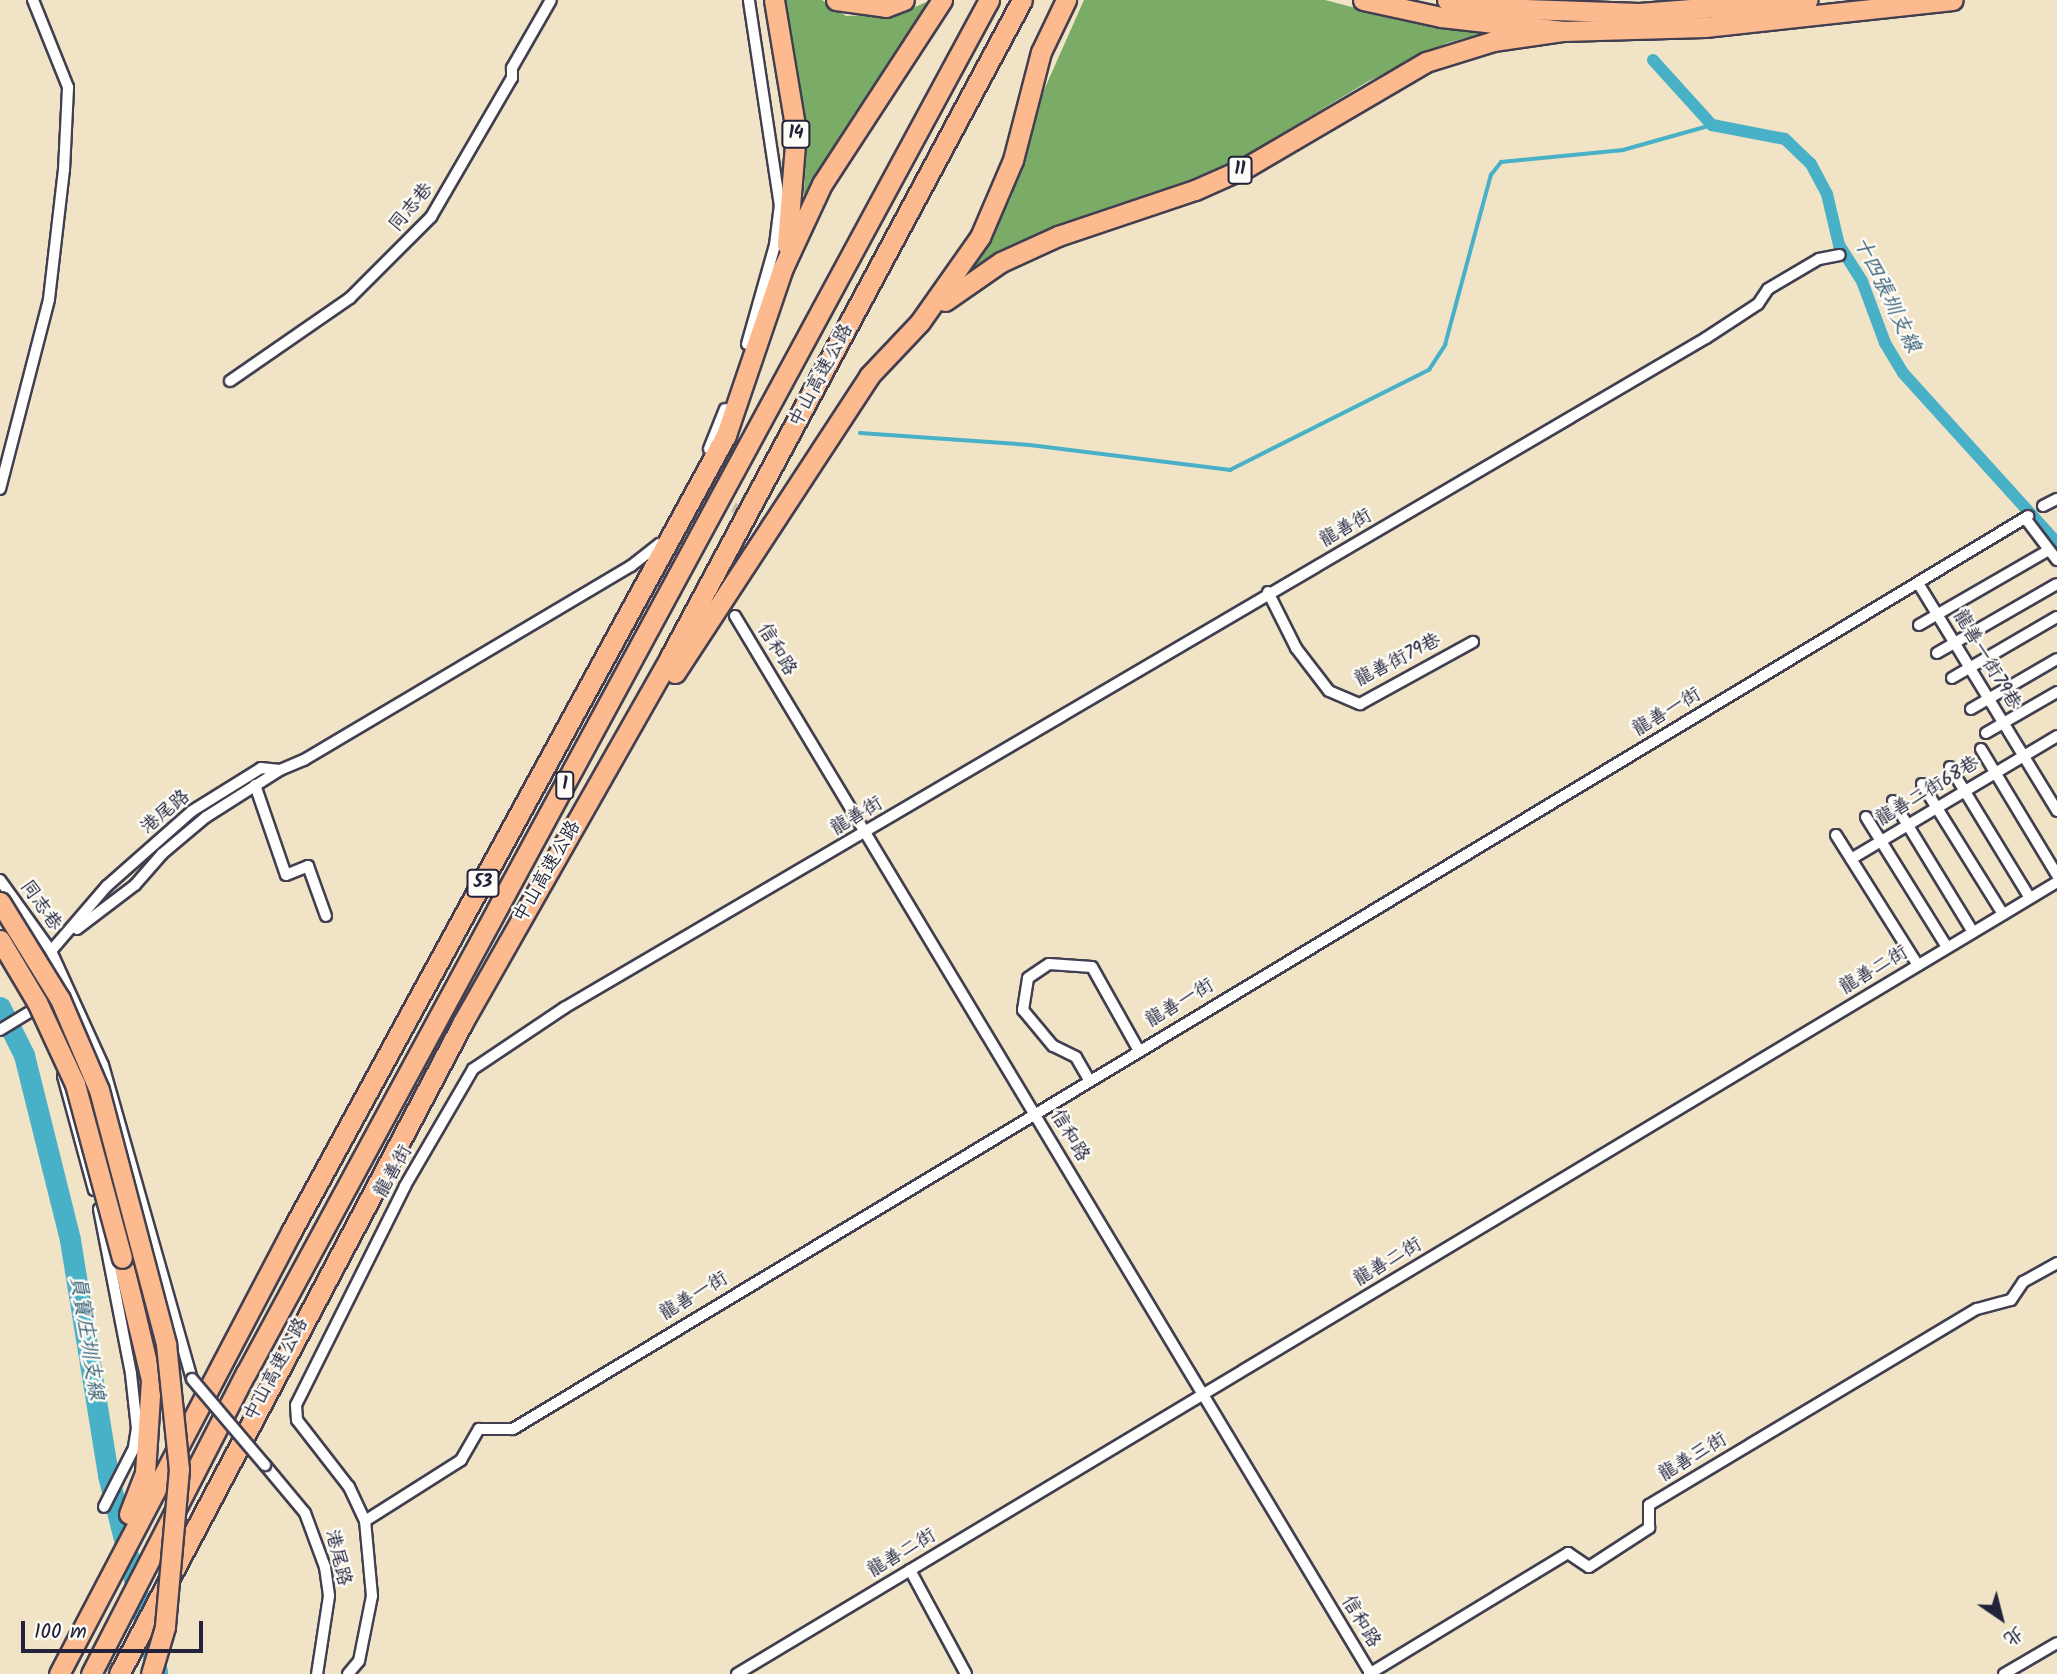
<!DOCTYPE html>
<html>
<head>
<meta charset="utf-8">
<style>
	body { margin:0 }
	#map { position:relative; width:2057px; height:1674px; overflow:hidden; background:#f1e3c6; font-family:Kalam,"LXGW WenKai TC",sans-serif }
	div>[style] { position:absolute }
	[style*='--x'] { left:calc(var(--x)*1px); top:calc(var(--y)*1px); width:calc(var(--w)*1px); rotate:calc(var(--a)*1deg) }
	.forest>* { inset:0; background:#7bac67 }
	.stream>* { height:3.5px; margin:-1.75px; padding:0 1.75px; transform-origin:1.75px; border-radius:1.75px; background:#48b0c7 }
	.canal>* { height:12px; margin:-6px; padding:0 6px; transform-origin:6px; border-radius:6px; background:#48b0c7 }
	.river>* { height:21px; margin:-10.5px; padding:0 10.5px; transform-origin:10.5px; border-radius:10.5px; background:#48b0c7 }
	.street-tunnel>* { height:10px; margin-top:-5px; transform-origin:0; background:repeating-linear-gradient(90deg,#c8bcaa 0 10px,transparent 0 15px) }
	.roads { filter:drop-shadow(2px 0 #413f50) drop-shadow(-2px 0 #413f50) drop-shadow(0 2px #413f50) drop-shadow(0 -2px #413f50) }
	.street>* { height:10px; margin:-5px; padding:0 5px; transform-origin:5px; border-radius:5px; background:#fff }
	.highway>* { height:19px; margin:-9.5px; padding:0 9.5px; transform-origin:9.5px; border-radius:9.5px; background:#fcba8e }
	.bridges { filter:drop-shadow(2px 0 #413f50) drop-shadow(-2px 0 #413f50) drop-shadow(0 2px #413f50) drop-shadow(0 -2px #413f50) }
	.street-bridge>* { height:10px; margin:-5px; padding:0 5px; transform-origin:5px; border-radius:5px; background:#fff }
	.highway-bridge>* { height:19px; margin:-9.5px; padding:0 9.5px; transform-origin:9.5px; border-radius:9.5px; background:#fcba8e }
	span { translate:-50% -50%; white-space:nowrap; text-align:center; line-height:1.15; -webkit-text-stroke:5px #fdfcf7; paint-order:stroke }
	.shield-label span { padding:2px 5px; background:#fdfcf7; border:2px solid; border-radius:5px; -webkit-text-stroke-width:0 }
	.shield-label { font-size:18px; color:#22223b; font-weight:700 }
	.street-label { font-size:19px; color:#22223b }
	.water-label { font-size:21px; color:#315b73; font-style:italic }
	.north { position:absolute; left:1966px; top:1583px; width:70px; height:70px; -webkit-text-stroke:5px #fdfcf7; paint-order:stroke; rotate:145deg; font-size:19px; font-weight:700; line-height:28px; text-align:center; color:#22223b }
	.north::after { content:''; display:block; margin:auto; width:24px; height:32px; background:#22223b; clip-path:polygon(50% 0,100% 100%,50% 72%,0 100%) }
	.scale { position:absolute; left:21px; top:1621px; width:182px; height:32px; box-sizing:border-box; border:4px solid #22223b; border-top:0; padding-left:9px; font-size:21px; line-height:24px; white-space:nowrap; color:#22223b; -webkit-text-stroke:5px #fdfcf7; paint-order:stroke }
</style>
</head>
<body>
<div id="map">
	<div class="forest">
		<div style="clip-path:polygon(783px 0,822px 0,846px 16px,899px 14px,931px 0,803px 208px,807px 140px)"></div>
		<div style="clip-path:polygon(1084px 0,1325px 0,1375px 13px,1491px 31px,1447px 43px,1367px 82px,1225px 168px,1054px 226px,975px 267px,971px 263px,1010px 200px,1044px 90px)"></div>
	</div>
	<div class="stream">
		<div style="--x:860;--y:433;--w:170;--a:4"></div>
		<div style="--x:1030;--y:445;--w:202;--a:7.1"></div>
		<div style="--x:1230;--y:470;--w:223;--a:-26.7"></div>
		<div style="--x:1429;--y:370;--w:30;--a:-57"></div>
		<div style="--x:1445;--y:345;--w:176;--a:-74.9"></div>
		<div style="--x:1491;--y:175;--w:16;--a:-52"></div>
		<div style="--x:1501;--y:162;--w:123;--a:-5.6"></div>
		<div style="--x:1623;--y:150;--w:92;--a:-15.7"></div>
	</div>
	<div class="canal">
		<div style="--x:1653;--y:60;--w:88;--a:47.8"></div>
		<div style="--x:1712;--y:125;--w:74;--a:10.9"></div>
		<div style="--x:1785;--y:139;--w:36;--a:44"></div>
		<div style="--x:1811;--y:164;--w:34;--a:62"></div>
		<div style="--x:1827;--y:194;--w:52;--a:76.8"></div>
		<div style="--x:1839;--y:245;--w:43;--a:57.4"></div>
		<div style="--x:1862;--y:281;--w:66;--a:69.6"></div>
		<div style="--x:1885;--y:343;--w:35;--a:59"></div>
		<div style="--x:1903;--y:373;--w:229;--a:47.8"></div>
	</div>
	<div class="river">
		<div style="--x:0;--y:1007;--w:54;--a:63.4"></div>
		<div style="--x:24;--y:1055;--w:191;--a:76"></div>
		<div style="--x:70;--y:1240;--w:238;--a:80.8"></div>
		<div style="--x:108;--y:1475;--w:203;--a:76"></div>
	</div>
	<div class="street-tunnel">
		<div style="--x:693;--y:487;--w:102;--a:26.8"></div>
	</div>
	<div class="roads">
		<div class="street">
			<div style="--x:747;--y:344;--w:103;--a:-74.2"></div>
			<div style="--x:775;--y:245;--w:39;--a:-83"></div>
			<div style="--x:780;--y:206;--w:208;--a:-98.6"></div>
			<div style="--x:230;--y:381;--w:146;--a:-34.7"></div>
			<div style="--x:350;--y:298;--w:115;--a:-45"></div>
			<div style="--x:431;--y:217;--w:161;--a:-59.8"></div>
			<div style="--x:512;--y:78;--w:10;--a:-90"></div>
			<div style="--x:512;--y:68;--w:78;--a:-60.2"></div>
			<div style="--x:709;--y:449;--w:43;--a:-68.2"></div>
			<div style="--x:0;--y:489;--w:196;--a:-75.5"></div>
			<div style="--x:49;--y:299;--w:130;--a:-83.4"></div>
			<div style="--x:64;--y:170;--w:83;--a:-87.2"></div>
			<div style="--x:68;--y:87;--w:94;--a:-111.9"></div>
			<div style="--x:2043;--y:506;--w:16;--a:-27"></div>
			<div style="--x:2025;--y:518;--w:53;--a:52.7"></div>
			<div style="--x:1918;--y:583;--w:267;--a:58.6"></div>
			<div style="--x:1268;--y:592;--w:63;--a:63.4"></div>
			<div style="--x:1296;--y:648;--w:54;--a:52.5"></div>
			<div style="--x:1329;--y:691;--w:34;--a:23"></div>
			<div style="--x:1360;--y:704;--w:129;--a:-28.8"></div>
			<div style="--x:735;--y:616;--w:1234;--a:58.99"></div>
			<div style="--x:1919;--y:625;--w:150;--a:-30"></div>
			<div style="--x:1937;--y:653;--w:138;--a:-29.9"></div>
			<div style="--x:1952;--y:678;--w:121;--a:-30.2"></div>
			<div style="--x:1971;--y:709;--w:99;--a:-30.2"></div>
			<div style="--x:1986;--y:733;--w:82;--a:-30"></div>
			<div style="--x:1981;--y:749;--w:147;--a:58.9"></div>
			<div style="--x:1950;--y:767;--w:153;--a:58.6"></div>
			<div style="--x:1922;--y:784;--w:153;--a:58.1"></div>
			<div style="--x:255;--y:785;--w:95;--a:71"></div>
			<div style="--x:286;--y:875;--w:24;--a:-22"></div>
			<div style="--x:308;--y:866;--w:53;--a:70.2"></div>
			<div style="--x:1893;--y:801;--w:153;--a:58.6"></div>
			<div style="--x:1866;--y:817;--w:153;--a:58.1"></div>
			<div style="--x:1836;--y:835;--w:154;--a:57.8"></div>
			<div style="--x:1851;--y:859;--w:240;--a:-30.8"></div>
			<div style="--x:0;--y:880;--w:87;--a:54.3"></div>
			<div style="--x:51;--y:951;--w:125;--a:65.5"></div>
			<div style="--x:103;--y:1065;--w:326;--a:74.2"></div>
			<div style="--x:77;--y:929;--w:73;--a:-37.2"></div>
			<div style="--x:135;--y:885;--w:41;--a:-48.9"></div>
			<div style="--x:162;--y:854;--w:57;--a:-40.1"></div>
			<div style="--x:206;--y:817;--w:88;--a:-32.4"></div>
			<div style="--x:51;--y:951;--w:86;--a:-49.3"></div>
			<div style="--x:107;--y:886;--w:113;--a:-41.4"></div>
			<div style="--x:192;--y:811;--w:81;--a:-31.9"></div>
			<div style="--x:261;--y:768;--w:19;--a:6"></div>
			<div style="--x:280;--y:770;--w:26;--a:-23"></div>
			<div style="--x:304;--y:760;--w:380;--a:-30.7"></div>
			<div style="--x:631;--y:566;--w:36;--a:-38"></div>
			<div style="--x:0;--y:1030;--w:48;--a:-31.4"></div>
			<div style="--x:85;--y:1048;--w:21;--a:141"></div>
			<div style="--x:69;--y:1061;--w:16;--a:112"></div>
			<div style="--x:63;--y:1076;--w:118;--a:74.8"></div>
			<div style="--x:1088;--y:1078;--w:24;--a:-120"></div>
			<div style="--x:1076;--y:1057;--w:25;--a:-154"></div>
			<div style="--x:1053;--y:1046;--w:47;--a:-129.8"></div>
			<div style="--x:1023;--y:1010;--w:32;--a:-81"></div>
			<div style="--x:1028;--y:978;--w:25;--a:-34"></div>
			<div style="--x:1049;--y:964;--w:43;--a:4"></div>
			<div style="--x:1092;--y:967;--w:94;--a:60.7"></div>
			<div style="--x:99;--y:1209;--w:168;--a:79"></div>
			<div style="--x:131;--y:1374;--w:54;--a:83.7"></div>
			<div style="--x:137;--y:1428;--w:20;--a:99"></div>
			<div style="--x:134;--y:1448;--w:66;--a:117"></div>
			<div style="--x:265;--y:1465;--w:62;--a:50.2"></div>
			<div style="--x:305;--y:1513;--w:58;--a:69.7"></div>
			<div style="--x:325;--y:1567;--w:29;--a:82"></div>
			<div style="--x:329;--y:1596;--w:79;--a:98.7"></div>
			<div style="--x:365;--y:1521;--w:114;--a:-32.4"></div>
			<div style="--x:461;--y:1460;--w:36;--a:-60"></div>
			<div style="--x:479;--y:1429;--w:34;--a:0"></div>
			<div style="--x:513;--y:1429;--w:1769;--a:-31.07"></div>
			<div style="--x:910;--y:1570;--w:118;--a:61.7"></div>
			<div style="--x:348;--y:1674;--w:17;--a:-50"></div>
			<div style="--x:359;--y:1661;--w:66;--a:-78.7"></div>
			<div style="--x:372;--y:1596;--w:75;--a:-95.3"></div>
			<div style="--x:365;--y:1521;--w:38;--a:-115"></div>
			<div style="--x:349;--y:1487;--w:85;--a:-127.8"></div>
			<div style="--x:297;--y:1420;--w:15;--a:-94"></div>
			<div style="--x:296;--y:1405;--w:245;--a:-63.5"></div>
			<div style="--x:405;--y:1186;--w:135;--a:-59.8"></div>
			<div style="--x:473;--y:1069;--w:110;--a:-33.8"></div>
			<div style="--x:564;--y:1008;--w:1324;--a:-30.4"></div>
			<div style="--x:1706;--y:338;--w:62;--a:-33.2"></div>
			<div style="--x:1758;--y:304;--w:18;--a:-56"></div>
			<div style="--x:1768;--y:289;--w:59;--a:-30.5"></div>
			<div style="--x:1819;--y:259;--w:21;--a:-11"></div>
			<div style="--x:737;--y:1674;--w:1539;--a:-30.96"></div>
			<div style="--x:1369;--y:1674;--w:233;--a:-31.3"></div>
			<div style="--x:1568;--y:1553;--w:25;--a:34"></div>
			<div style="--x:1589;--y:1567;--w:72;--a:-33"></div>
			<div style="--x:1649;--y:1528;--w:23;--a:-90"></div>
			<div style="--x:1649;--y:1505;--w:382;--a:-30.9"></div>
			<div style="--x:1977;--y:1309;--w:35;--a:-15"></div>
			<div style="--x:2011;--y:1300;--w:22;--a:-56"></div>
			<div style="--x:2023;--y:1282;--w:39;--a:-29"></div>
			<div style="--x:2004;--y:1674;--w:61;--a:-30.3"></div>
		</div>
		<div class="highway">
			<div style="--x:774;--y:0;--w:134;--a:80.5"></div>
			<div style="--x:796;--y:132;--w:113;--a:94.6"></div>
			<div style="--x:836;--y:0;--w:50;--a:8"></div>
			<div style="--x:886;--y:7;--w:19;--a:-21"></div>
			<div style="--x:1363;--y:0;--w:80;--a:12.3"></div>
			<div style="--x:1441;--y:17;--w:123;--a:6.5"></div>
			<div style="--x:1563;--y:31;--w:142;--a:-1.6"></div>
			<div style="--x:1705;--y:27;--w:249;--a:-6.2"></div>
			<div style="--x:1447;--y:0;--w:79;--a:6.6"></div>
			<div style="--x:1525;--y:9;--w:114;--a:2"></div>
			<div style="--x:1639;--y:13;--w:169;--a:-4.4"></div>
			<div style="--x:945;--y:301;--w:68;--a:-34.9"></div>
			<div style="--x:1001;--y:262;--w:63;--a:-24.5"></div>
			<div style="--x:1058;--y:236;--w:145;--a:-18.6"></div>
			<div style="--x:1195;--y:190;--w:57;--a:-23.9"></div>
			<div style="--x:1247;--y:167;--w:208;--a:-30.4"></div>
			<div style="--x:1426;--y:62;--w:71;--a:-17.2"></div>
			<div style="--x:1494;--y:41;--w:70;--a:-8.2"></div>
			<div style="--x:675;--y:673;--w:355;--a:-56.8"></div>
			<div style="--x:869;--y:376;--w:74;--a:-46.6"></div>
			<div style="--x:920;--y:322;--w:104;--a:-54.8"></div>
			<div style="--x:980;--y:237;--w:84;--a:-66.8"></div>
			<div style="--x:1013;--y:160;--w:112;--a:-75.5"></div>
			<div style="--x:1041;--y:52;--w:58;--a:-64.3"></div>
			<div style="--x:122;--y:1258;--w:125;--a:76.6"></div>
			<div style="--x:151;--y:1380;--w:93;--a:93.7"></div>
			<div style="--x:145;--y:1473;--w:44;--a:111.3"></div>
			<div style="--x:59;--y:1674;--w:499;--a:-62.3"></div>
			<div style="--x:291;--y:1232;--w:908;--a:-61.37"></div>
			<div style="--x:726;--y:435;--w:176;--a:-71.2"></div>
			<div style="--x:783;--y:268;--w:93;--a:-65.1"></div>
			<div style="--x:822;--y:184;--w:220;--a:-56.9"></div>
			<div style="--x:91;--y:1674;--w:339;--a:-62.8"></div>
			<div style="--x:246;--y:1373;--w:1561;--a:-61.58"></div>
			<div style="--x:119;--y:1674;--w:737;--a:-62.18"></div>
			<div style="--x:463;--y:1022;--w:420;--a:-60.4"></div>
			<div style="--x:670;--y:657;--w:745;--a:-61.82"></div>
		</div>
	</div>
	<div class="bridges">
		<div class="street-bridge">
			<div style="--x:192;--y:1379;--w:113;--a:49.7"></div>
		</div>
		<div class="highway-bridge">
			<div style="--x:0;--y:902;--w:114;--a:58.3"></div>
			<div style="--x:60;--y:999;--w:99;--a:66.8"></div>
			<div style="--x:99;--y:1090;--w:263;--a:75.2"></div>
			<div style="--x:166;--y:1344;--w:126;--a:84.1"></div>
			<div style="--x:179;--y:1469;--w:159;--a:95.1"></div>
			<div style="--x:165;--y:1627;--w:49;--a:106.6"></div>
			<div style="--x:0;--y:940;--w:72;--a:59.2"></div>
			<div style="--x:37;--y:1002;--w:90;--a:65.1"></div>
			<div style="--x:75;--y:1084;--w:180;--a:74.9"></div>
		</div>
	</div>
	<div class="shield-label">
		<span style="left:796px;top:134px">14</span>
		<span style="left:1240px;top:170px">11</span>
		<span style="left:565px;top:785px">1</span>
		<span style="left:483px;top:883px">53</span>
	</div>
	<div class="street-label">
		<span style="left:412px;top:208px;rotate:-50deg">同志巷</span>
		<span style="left:822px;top:376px;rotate:-62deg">中山高速公路</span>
		<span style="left:1346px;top:529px;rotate:-30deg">龍善街</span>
		<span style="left:776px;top:650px;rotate:59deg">信和路</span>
		<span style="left:1986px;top:660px;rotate:59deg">龍善一街79巷</span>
		<span style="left:1398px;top:661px;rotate:-27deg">龍善街79巷</span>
		<span style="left:1667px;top:713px;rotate:-31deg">龍善一街</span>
		<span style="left:1928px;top:792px;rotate:-31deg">龍善二街68巷</span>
		<span style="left:166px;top:813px;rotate:-40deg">港尾路</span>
		<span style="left:857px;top:817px;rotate:-31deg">龍善街</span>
		<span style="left:548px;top:872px;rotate:-60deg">中山高速公路</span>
		<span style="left:40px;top:906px;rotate:55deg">同志巷</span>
		<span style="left:1874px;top:971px;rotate:-31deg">龍善二街</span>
		<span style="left:1180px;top:1004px;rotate:-31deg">龍善一街</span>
		<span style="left:1069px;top:1136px;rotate:59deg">信和路</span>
		<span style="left:394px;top:1172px;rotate:-61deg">龍善街</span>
		<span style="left:1388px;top:1263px;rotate:-31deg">龍善二街</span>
		<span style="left:694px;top:1297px;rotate:-31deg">龍善一街</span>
		<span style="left:277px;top:1370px;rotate:-62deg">中山高速公路</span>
		<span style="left:1693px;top:1458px;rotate:-31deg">龍善三街</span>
		<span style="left:902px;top:1554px;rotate:-31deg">龍善二街</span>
		<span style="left:337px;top:1558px;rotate:76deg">港尾路</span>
		<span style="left:1360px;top:1622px;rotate:59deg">信和路</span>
	</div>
	<div class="water-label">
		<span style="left:1886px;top:295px;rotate:64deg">十四張圳支線</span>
		<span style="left:86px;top:1338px;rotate:81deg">員寶庄圳支線</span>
	</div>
	<div class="north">北</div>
	<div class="scale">100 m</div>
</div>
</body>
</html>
